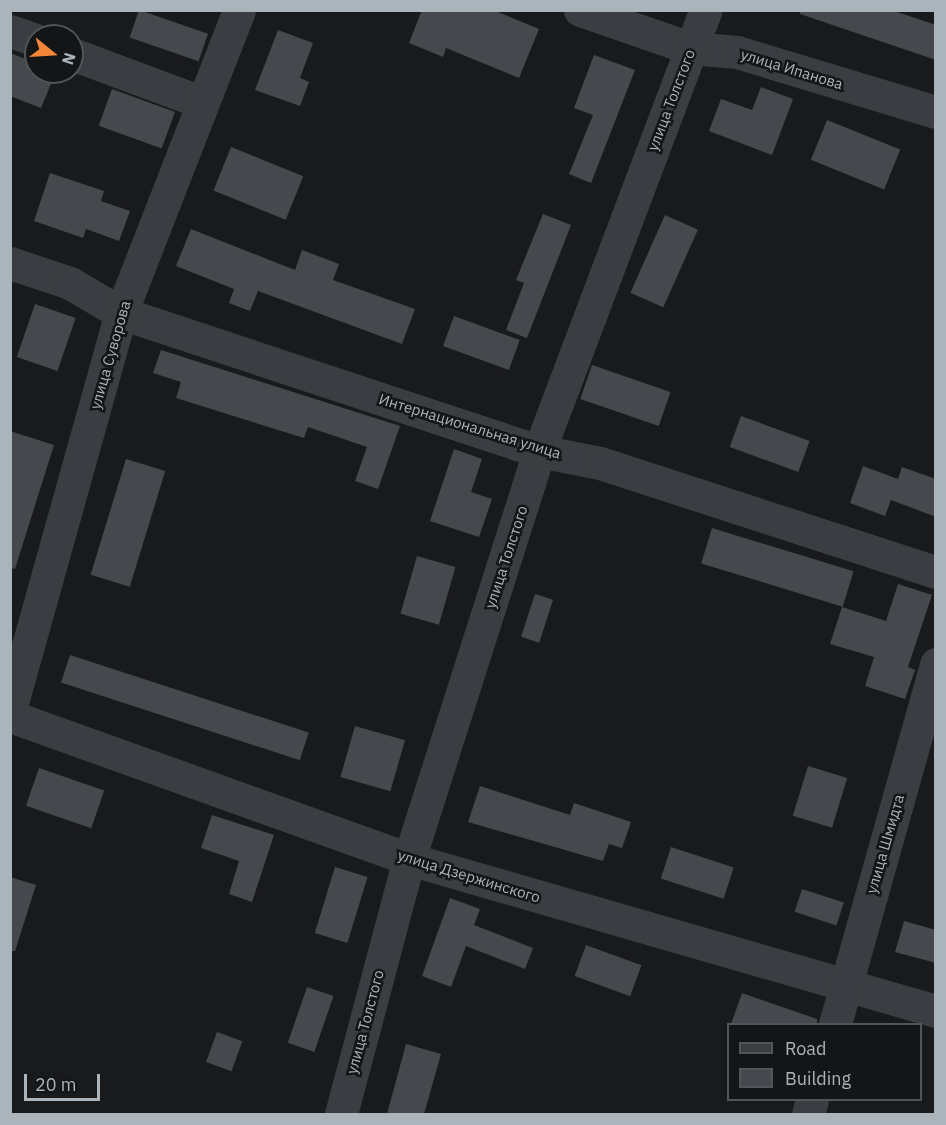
<!DOCTYPE html>
<html>
<head>
<meta charset="utf-8">
<style>
	body { margin:0 }
	#map { position:relative; width:946px; height:1125px; overflow:hidden; background:#191a1c; font-family:"IBM Plex Sans",sans-serif }
	div>[style] { position:absolute }
	[style*='--x'] { left:calc(var(--x)*1px); top:calc(var(--y)*1px); width:calc(var(--w)*1px); rotate:calc(var(--a)*1deg) }
	.building>* { inset:0; background:#45484c; transform-origin:0 0 }
	.minor>* { height:33px; margin:-16.5px; padding:0 16.5px; transform-origin:16.5px; border-radius:16.5px; background:#3a3d41 }
	span { translate:-50% -50%; white-space:nowrap; text-align:center; line-height:1.15; -webkit-text-stroke:5px #141517; paint-order:stroke }
	.street-label { font-size:15px; color:#abb4bb }
	.frame { position:absolute; inset:0; border:12px solid #abb4bb; pointer-events:none }
	.legend { position:absolute; left:727px; top:1023px; width:195px; height:78px; box-sizing:border-box; background:#141517; border:2px solid #505559; margin:0; padding:8px 10px; list-style:none; font-size:18px; color:#abb4bb }
	.legend li { display:flex; align-items:center; gap:12px; height:30px }
	.legend b { width:30px; border:2px solid #505559 }
	.north { position:absolute; left:24px; top:24px; width:60px; height:60px; box-sizing:border-box; background:#141517; border:2px solid #505559; border-radius:50%; rotate:108deg; font-size:16px; font-weight:700; line-height:24px; text-align:center; color:#abb4bb }
	.north::after { content:''; display:block; margin:auto; width:21px; height:27px; background:#f58638; clip-path:polygon(50% 0,100% 100%,50% 72%,0 100%) }
	.scale { position:absolute; left:24px; top:1074px; width:76px; height:27px; box-sizing:border-box; border:3px solid #abb4bb; border-top:0; padding-left:8px; font-size:18px; line-height:21px; white-space:nowrap; color:#abb4bb; -webkit-text-stroke:4px #141517; paint-order:stroke }
</style>
</head>
<body>
<div id="map">
	<div class="building">
		<div style="left:139px;top:10px;width:73px;height:29px;rotate:19deg"></div>
		<div style="clip-path:polygon(422px 10px,493px 10px,539px 29px,519px 78px,446px 48px,443px 57px,409px 43px)"></div>
		<div style="clip-path:polygon(800px 10px,891px 10px,936px 25px,936px 60px,800px 14px)"></div>
		<div style="clip-path:polygon(278px 30px,313px 43px,300px 78px,309px 82px,300px 106px,255px 90px)"></div>
		<div style="clip-path:polygon(10px 53px,36px 63px,36px 72px,56px 72px,41px 108px,10px 96px)"></div>
		<div style="clip-path:polygon(594px 55px,635px 70px,591px 183px,569px 174px,593px 115px,574px 108px)"></div>
		<div style="clip-path:polygon(761px 87px,793px 99px,772px 155px,709px 131px,721px 99px,752px 110px)"></div>
		<div style="left:112px;top:89px;width:67px;height:39px;rotate:20deg"></div>
		<div style="left:827px;top:120px;width:79px;height:43px;rotate:22deg"></div>
		<div style="left:231px;top:147px;width:78px;height:47px;rotate:22deg"></div>
		<div style="clip-path:polygon(50px 173px,104px 191px,101px 201px,130px 211px,119px 241px,86px 229px,83px 238px,34px 221px)"></div>
		<div style="clip-path:polygon(543px 214px,571px 225px,527px 338px,506px 330px,524px 283px,516px 280px)"></div>
		<div style="left:665px;top:215px;width:36px;height:85px;rotate:24deg"></div>
		<div style="clip-path:polygon(191px 229px,295px 270px,302px 250px,339px 264px,333px 280px,415px 309px,402px 344px,258px 291px,250px 311px,229px 303px,234px 289px,176px 266px)"></div>
		<div style="left:35px;top:304px;width:43px;height:56px;rotate:19deg"></div>
		<div style="left:454px;top:316px;width:70px;height:32px;rotate:20deg"></div>
		<div style="clip-path:polygon(161px 350px,400px 426px,378px 489px,355px 481px,367px 447px,308px 427px,304px 438px,176px 398px,181px 382px,153px 373px)"></div>
		<div style="left:592px;top:365px;width:83px;height:36px;rotate:19deg"></div>
		<div style="left:741px;top:416px;width:73px;height:33px;rotate:20deg"></div>
		<div style="clip-path:polygon(10px 431px,54px 445px,15px 569px,10px 568px)"></div>
		<div style="clip-path:polygon(454px 449px,482px 459px,471px 492px,492px 499px,479px 537px,430px 521px)"></div>
		<div style="left:126px;top:459px;width:41px;height:121px;rotate:17deg"></div>
		<div style="clip-path:polygon(863px 466px,898px 479px,902px 467px,936px 479px,936px 517px,891px 500px,885px 516px,850px 503px)"></div>
		<div style="left:712px;top:528px;width:148px;height:37px;rotate:17deg"></div>
		<div style="left:417px;top:556px;width:40px;height:60px;rotate:16deg"></div>
		<div style="clip-path:polygon(898px 584px,932px 595px,908px 667px,915px 670px,905px 699px,865px 686px,874px 657px,830px 644px,842px 607px,886px 621px)"></div>
		<div style="left:535px;top:594px;width:19px;height:45px;rotate:18deg"></div>
		<div style="left:70px;top:655px;width:251px;height:29px;rotate:18deg"></div>
		<div style="left:355px;top:726px;width:52px;height:53px;rotate:16deg"></div>
		<div style="left:808px;top:766px;width:41px;height:52px;rotate:17deg"></div>
		<div style="left:39px;top:768px;width:69px;height:40px;rotate:19deg"></div>
		<div style="clip-path:polygon(480px 786px,570px 815px,574px 803px,631px 822px,622px 848px,609px 844px,603px 861px,468px 822px)"></div>
		<div style="clip-path:polygon(212px 815px,274px 835px,252px 902px,229px 894px,239px 861px,201px 848px)"></div>
		<div style="left:671px;top:847px;width:66px;height:33px;rotate:18deg"></div>
		<div style="left:335px;top:867px;width:34px;height:69px;rotate:17deg"></div>
		<div style="clip-path:polygon(10px 877px,36px 885px,15px 951px,10px 951px)"></div>
		<div style="left:802px;top:889px;width:44px;height:24px;rotate:18deg"></div>
		<div style="clip-path:polygon(450px 898px,480px 909px,474px 925px,533px 948px,525px 969px,466px 946px,451px 987px,422px 976px)"></div>
		<div style="clip-path:polygon(904px 921px,936px 930px,936px 963px,895px 952px)"></div>
		<div style="left:586px;top:945px;width:59px;height:33px;rotate:20deg"></div>
		<div style="left:307px;top:987px;width:28px;height:59px;rotate:19deg"></div>
		<div style="clip-path:polygon(742px 993px,817px 1019px,817px 1024px,731px 1024px)"></div>
		<div style="left:217px;top:1032px;width:27px;height:32px;rotate:20deg"></div>
		<div style="clip-path:polygon(406px 1044px,441px 1054px,424px 1114px,387px 1114px)"></div>
	</div>
	<div class="minor">
		<div style="--x:580;--y:10;--w:116;--a:19.1"></div>
		<div style="--x:690;--y:48;--w:47;--a:4.9"></div>
		<div style="--x:737;--y:52;--w:208;--a:16.8"></div>
		<div style="--x:10;--y:31;--w:28;--a:19"></div>
		<div style="--x:72;--y:54;--w:138;--a:20.4"></div>
		<div style="--x:10;--y:263;--w:63;--a:18.4"></div>
		<div style="--x:70;--y:283;--w:59;--a:30.5"></div>
		<div style="--x:121;--y:313;--w:440;--a:18.3"></div>
		<div style="--x:539;--y:451;--w:62;--a:11.1"></div>
		<div style="--x:600;--y:463;--w:353;--a:18"></div>
		<div style="--x:10;--y:710;--w:412;--a:-74.4"></div>
		<div style="--x:121;--y:313;--w:325;--a:-68.7"></div>
		<div style="--x:10;--y:716;--w:424;--a:19.7"></div>
		<div style="--x:409;--y:859;--w:548;--a:16.09"></div>
		<div style="--x:835;--y:1024;--w:374;--a:-74.3"></div>
		<div style="--x:341;--y:1114;--w:264;--a:-75.1"></div>
		<div style="--x:409;--y:859;--w:428;--a:-72.3"></div>
		<div style="--x:539;--y:451;--w:472;--a:-69.3"></div>
		<div style="--x:808;--y:1114;--w:15;--a:-74"></div>
	</div>
	<div class="street-label">
		<span style="left:792px;top:69px;rotate:17deg">улица Ипанова</span>
		<span style="left:671px;top:100px;rotate:-69deg">улица Толстого</span>
		<span style="left:110px;top:355px;rotate:-74deg">улица Суворова</span>
		<span style="left:470px;top:426px;rotate:17deg">Интернациональная улица</span>
		<span style="left:506px;top:557px;rotate:-72deg">улица Толстого</span>
		<span style="left:885px;top:844px;rotate:-74deg">улица Шмидта</span>
		<span style="left:469px;top:876px;rotate:17deg">улица Дзержинского</span>
		<span style="left:365px;top:1022px;rotate:-75deg">улица Толстого</span>
	</div>
	<div class="frame"></div>
	<ul class="legend">
	<li><b style="height:8px;background:#3a3d41"></b>Road</li>
	<li><b style="height:16px;background:#45484c"></b>Building</li>
	</ul>
	<div class="north">N</div>
	<div class="scale">20 m</div>
</div>
</body>
</html>
